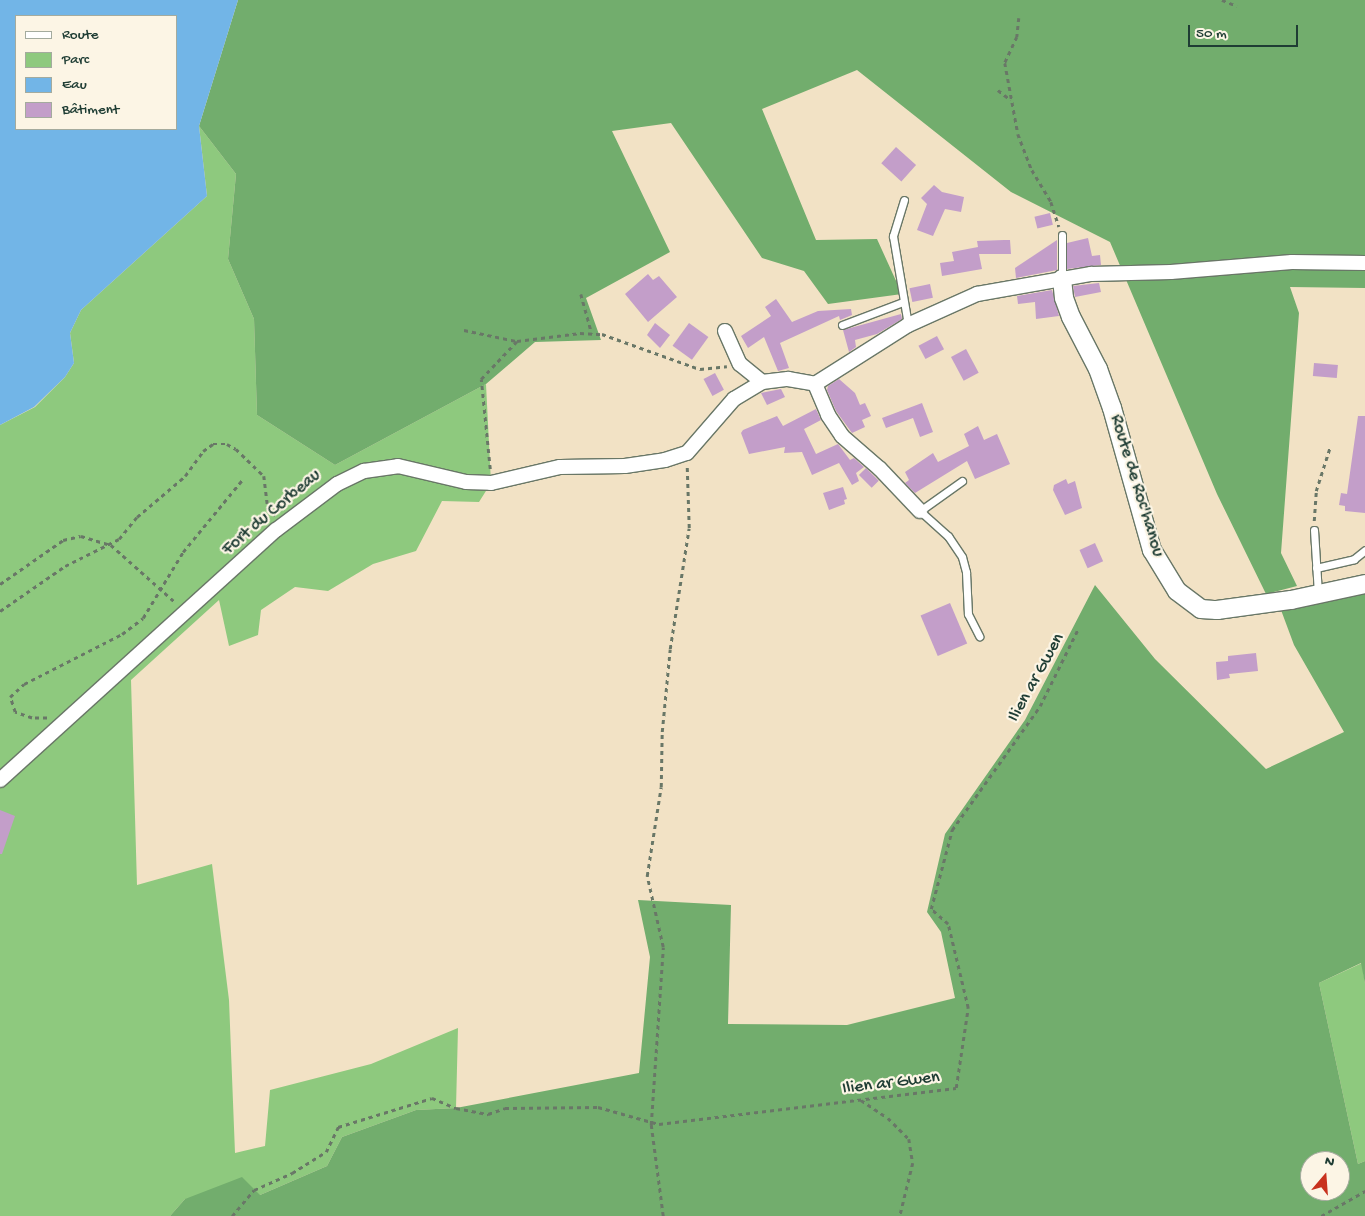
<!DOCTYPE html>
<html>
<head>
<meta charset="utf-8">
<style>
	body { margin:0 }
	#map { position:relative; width:1365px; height:1216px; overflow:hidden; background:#f2e2c5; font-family:"Gochi Hand",sans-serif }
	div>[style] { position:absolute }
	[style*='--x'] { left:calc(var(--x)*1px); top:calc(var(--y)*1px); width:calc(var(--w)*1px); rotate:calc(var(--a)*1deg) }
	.green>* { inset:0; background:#8ec97e }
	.forest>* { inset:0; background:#72ad6d }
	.water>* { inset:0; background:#72b5e7 }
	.building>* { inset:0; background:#c39ec9; transform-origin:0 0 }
	.path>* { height:2.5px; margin-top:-1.25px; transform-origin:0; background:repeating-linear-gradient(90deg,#697767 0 4px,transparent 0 8px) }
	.roads { filter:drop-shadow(1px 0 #697767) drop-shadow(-1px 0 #697767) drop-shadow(0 1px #697767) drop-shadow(0 -1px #697767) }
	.service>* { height:7px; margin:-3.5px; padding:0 3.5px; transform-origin:3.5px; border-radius:3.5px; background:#fff }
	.minor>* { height:14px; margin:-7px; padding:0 7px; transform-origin:7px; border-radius:7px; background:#fff }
	.tertiary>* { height:18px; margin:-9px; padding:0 9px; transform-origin:9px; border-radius:9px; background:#fff }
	span { translate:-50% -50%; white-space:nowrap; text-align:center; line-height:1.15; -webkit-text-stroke:4.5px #fcf5e5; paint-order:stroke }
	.street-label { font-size:18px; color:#1f3d34 }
	.legend { position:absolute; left:15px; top:15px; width:162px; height:115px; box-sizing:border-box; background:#fcf5e5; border:1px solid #a4ab9e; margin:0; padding:6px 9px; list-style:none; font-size:15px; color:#1f3d34 }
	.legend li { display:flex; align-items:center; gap:10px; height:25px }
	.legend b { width:25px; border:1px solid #a4ab9e }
	.north { position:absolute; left:1300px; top:1151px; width:50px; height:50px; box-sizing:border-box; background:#fcf5e5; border:1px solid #a4ab9e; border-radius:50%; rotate:18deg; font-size:14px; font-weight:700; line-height:20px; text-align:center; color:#1f3d34 }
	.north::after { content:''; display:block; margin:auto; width:18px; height:22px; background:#c8321e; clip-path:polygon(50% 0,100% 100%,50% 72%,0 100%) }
	.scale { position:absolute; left:1188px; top:25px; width:110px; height:22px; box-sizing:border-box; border:2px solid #1f3d34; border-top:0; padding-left:6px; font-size:15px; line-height:18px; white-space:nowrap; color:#1f3d34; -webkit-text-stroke:4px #fcf5e5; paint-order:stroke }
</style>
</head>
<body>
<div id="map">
	<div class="green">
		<div style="clip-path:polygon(199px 126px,236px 174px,228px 259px,254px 319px,257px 415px,335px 465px,486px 384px,491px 483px,479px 502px,442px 501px,416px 551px,373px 564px,328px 591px,295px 587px,261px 610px,258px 635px,229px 646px,219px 600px,131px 680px,137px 885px,212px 864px,229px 1000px,235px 1153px,265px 1146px,270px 1090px,371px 1064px,458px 1028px,456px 1108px,416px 1110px,342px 1137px,327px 1166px,260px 1195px,185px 1199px,170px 1216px,0 1216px,0 425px,35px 407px,65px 377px,74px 363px,70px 333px,81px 310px,207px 196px)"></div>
		<div style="clip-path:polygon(1362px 963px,1365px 984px,1365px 1161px,1358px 1164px,1319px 983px)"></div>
	</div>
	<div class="forest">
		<div style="clip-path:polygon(238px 0,1365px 0,1365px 288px,1290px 287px,1299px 313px,1281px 553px,1297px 586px,1266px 594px,1217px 494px,1110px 242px,1011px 192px,857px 70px,762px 109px,816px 240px,877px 239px,902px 294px,828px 304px,804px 271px,762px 258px,671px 123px,612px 131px,670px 252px,586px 298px,601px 340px,535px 342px,486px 384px,335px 465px,257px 415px,254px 319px,228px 259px,236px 174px,199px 126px)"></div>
		<div style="clip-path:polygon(evenodd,1095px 585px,1155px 659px,1266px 769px,1344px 732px,1294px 645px,1281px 610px,1365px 594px,1365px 984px,1361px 963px,1319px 983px,1358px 1164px,1365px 1161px,1365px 1216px,170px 1216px,185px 1199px,242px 1177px,260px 1195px,327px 1166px,342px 1137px,416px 1110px,456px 1108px,639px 1073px,650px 957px,638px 900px,731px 905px,728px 1024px,847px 1025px,955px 998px,941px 932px,927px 912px,945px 834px,1025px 720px,1095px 585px,1310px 1161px,1340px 1161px,1340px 1191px,1310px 1191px,1310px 1161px)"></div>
	</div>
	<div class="water">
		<div style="clip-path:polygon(evenodd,0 0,238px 0,199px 126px,207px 196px,81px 310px,70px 333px,74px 363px,65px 377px,34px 407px,0 425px,0 0,16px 16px,176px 16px,176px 129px,16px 129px,16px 16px)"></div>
	</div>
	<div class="building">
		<div style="left:896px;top:147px;width:27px;height:22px;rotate:42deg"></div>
		<div style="clip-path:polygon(934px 185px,942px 192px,964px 197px,961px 212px,945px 209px,933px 236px,917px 230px,927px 204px,921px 198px)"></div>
		<div style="left:1050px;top:213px;width:12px;height:16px;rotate:76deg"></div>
		<div style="clip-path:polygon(1088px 238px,1092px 256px,1100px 255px,1101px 265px,1067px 269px,1067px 243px)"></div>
		<div style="clip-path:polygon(1004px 240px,1010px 240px,1011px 254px,979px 254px,982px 269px,942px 276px,940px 263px,954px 261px,952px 252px,978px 247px,977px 241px)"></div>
		<div style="clip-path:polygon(1057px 240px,1057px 270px,1016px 278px,1015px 268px)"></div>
		<div style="clip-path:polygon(648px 274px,653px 280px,659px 276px,677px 297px,648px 322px,625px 294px)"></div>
		<div style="clip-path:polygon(1099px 283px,1101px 292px,1075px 297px,1073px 286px)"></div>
		<div style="left:930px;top:284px;width:14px;height:21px;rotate:78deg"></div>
		<div style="clip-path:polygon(1052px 290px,1059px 316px,1036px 319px,1035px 302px,1018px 304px,1017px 296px)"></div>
		<div style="clip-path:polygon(776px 299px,792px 322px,818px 311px,851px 309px,852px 315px,840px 320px,839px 316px,780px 343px,789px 368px,778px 371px,764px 337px,748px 348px,741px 336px,771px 316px,765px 307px)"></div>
		<div style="clip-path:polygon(901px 314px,902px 319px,877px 334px,855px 340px,856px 347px,849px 352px,843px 330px)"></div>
		<div style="clip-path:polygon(655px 323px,670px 335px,660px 348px,647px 335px)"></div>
		<div style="left:689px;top:323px;width:24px;height:28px;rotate:36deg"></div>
		<div style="left:937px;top:336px;width:15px;height:21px;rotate:62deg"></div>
		<div style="left:966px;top:349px;width:27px;height:17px;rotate:62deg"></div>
		<div style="left:1314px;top:363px;width:24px;height:13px;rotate:5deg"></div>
		<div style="left:715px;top:373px;width:19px;height:13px;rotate:62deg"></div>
		<div style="clip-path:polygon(839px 379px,855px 393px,860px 405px,865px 403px,871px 416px,862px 420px,865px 427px,852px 433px,836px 411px,827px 390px,828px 386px)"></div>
		<div style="clip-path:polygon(781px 389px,785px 397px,767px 405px,761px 393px)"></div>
		<div style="clip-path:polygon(922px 403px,933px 432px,920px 437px,913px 418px,886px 428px,882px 418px)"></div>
		<div style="clip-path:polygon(816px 409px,821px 420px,804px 429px,816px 454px,838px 444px,850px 460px,854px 458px,864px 467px,856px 473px,859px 481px,852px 485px,839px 463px,812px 475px,802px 452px,784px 453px,785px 447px,749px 454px,741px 433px,743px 430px,777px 416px,783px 426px)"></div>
		<div style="clip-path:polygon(1358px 416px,1365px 416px,1365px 513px,1345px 511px,1345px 506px,1339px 505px,1341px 493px,1347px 494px)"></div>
		<div style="clip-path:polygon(978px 426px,984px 440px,997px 434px,1010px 464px,975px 479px,967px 461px,915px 493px,905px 483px,909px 480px,905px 472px,933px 453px,938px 462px,969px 446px,964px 434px)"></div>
		<div style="left:866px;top:468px;width:18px;height:10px;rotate:45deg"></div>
		<div style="clip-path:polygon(1066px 479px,1068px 484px,1075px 481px,1082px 508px,1065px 515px,1053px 490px,1054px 485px)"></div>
		<div style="clip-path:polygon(843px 487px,847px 499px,844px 500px,845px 504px,829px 510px,823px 493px)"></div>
		<div style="left:1095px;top:543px;width:20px;height:17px;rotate:66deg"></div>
		<div style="left:950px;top:603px;width:44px;height:32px;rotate:67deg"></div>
		<div style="clip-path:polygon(1256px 653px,1258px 671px,1229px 674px,1230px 678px,1217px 680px,1216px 662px,1228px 661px,1228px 656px)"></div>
		<div style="clip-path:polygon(0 810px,15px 816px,2px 854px,0 854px)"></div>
	</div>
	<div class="path">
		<div style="--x:1222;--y:0;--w:16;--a:22"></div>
		<div style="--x:1019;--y:18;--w:19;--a:96"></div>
		<div style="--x:1017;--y:37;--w:29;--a:115"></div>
		<div style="--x:1005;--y:63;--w:72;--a:79.6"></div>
		<div style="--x:1018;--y:134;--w:39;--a:69"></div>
		<div style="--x:1032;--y:170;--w:37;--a:59"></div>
		<div style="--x:1051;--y:202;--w:26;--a:72"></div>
		<div style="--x:998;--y:90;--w:16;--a:38"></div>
		<div style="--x:581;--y:294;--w:41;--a:74.6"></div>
		<div style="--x:464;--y:330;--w:53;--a:11.9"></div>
		<div style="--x:490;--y:469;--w:90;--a:-95.7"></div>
		<div style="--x:481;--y:379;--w:52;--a:-46.5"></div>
		<div style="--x:517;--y:341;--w:64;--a:-7.2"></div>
		<div style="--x:580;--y:333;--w:22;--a:3"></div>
		<div style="--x:602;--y:334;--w:104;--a:19.7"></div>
		<div style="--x:700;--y:369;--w:27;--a:-6"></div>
		<div style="--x:1314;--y:521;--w:30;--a:-86"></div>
		<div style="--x:1316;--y:491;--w:46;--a:-72.3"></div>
		<div style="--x:0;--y:584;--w:77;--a:-34.9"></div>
		<div style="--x:63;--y:540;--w:18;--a:-13"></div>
		<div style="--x:81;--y:536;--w:31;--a:17"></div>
		<div style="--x:111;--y:545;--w:86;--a:41.7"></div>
		<div style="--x:0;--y:611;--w:79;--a:-34.7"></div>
		<div style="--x:65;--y:566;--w:60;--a:-26.6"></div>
		<div style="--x:119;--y:539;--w:28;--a:-51"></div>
		<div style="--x:137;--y:517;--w:63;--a:-40.5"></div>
		<div style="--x:185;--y:476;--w:31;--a:-54"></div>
		<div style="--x:203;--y:451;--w:12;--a:-35"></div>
		<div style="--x:213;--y:444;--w:14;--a:0"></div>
		<div style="--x:227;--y:444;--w:10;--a:29"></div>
		<div style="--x:236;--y:449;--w:39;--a:44"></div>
		<div style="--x:264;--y:476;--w:34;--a:83"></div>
		<div style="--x:268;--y:510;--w:9;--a:36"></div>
		<div style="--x:47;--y:718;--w:15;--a:180"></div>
		<div style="--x:32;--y:718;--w:18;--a:-161"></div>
		<div style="--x:15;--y:712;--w:16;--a:-108"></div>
		<div style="--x:10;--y:697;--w:19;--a:-43"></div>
		<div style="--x:24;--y:684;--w:110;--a:-27"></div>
		<div style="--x:122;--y:634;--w:26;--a:-37"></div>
		<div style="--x:143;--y:618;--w:77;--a:-58.8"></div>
		<div style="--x:183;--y:552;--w:94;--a:-50.6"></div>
		<div style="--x:861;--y:1100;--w:32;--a:34"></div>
		<div style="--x:888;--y:1118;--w:30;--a:45"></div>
		<div style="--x:909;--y:1139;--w:24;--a:81"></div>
		<div style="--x:913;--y:1163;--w:55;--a:103.8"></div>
		<div style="--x:232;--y:1216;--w:34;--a:-50"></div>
		<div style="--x:254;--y:1190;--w:42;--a:-24.1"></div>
		<div style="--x:292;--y:1173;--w:40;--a:-32"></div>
		<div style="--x:326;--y:1152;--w:28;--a:-64"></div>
		<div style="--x:338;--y:1127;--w:98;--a:-17.1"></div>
		<div style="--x:432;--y:1098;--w:26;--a:23"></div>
		<div style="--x:456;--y:1108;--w:33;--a:11"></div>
		<div style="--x:488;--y:1114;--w:18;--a:-19"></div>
		<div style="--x:505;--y:1108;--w:93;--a:-0.6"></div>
		<div style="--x:598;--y:1107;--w:63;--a:15.6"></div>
		<div style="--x:659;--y:1124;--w:299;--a:-6.9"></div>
		<div style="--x:956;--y:1088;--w:81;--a:-81.5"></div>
		<div style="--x:968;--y:1008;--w:86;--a:-103.4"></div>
		<div style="--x:948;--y:924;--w:23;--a:-139"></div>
		<div style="--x:931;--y:909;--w:82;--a:-75.1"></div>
		<div style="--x:952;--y:830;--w:152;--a:-54.6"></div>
		<div style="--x:1040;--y:706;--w:86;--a:-63.7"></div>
		<div style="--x:663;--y:1216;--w:92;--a:-97.5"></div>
		<div style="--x:651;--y:1125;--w:178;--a:-86.1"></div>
		<div style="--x:663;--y:947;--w:73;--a:-102.7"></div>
		<div style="--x:647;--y:876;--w:90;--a:-81.1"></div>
		<div style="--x:661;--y:787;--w:55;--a:-89"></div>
		<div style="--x:662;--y:732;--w:83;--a:-84.5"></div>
		<div style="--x:670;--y:649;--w:122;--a:-81.1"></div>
		<div style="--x:689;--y:528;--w:61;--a:-91.9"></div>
		<div style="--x:1321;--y:1216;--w:51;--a:-29.6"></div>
	</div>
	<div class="roads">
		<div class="service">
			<div style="--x:904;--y:200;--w:38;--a:107"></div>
			<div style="--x:893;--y:236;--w:90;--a:80.4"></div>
			<div style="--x:1062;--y:235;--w:44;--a:90"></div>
			<div style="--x:842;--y:325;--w:65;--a:-20.7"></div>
			<div style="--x:962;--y:481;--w:52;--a:144.5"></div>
			<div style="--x:920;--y:511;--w:38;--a:42"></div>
			<div style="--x:948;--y:536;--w:25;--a:56"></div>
			<div style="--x:962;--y:557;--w:16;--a:75"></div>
			<div style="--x:966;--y:572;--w:42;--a:87.3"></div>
			<div style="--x:968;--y:614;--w:25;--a:63"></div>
			<div style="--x:1314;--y:530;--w:64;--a:86.4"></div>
			<div style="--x:1316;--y:568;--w:39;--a:-13"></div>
			<div style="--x:1354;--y:559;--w:14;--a:-39"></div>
		</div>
		<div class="minor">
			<div style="--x:725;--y:331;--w:36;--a:66"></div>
			<div style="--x:740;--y:364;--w:28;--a:39"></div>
			<div style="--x:815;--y:384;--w:34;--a:67"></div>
			<div style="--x:828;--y:415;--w:25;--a:56"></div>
			<div style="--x:842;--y:436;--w:50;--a:41"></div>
			<div style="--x:880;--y:469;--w:58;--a:46.4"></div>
			<div style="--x:0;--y:780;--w:372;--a:-42.2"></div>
			<div style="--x:276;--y:530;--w:76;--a:-37"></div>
			<div style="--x:337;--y:484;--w:30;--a:-26"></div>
			<div style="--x:364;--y:471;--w:34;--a:-8"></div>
			<div style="--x:398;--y:466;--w:70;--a:13.2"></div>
			<div style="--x:466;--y:482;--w:25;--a:2"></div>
			<div style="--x:491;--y:483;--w:71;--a:-13.1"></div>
			<div style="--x:560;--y:467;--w:65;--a:-0.9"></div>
			<div style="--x:625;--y:466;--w:40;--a:-8.5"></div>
			<div style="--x:665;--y:460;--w:23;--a:-18"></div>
			<div style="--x:687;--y:453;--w:72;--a:-49"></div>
			<div style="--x:734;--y:399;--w:33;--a:-31"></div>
			<div style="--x:762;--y:382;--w:26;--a:-7"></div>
			<div style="--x:788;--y:379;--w:27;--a:10"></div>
			<div style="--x:815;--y:384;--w:110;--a:-32.4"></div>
			<div style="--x:908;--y:325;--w:76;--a:-24.2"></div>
			<div style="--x:977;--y:294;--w:116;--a:-10"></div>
			<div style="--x:1091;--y:274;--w:80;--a:-1.4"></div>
			<div style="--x:1171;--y:272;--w:121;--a:-4.7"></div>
			<div style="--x:1292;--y:262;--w:73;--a:0.8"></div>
		</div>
		<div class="tertiary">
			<div style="--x:1062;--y:279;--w:19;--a:84"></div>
			<div style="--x:1064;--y:298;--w:20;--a:70"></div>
			<div style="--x:1071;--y:317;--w:59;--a:62.6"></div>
			<div style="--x:1098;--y:369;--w:41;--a:70.3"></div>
			<div style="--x:1112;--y:408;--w:148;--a:74.3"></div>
			<div style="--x:1152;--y:550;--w:48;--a:58.6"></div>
			<div style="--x:1177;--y:591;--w:30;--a:37"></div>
			<div style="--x:1201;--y:609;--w:16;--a:4"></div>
			<div style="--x:1217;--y:610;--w:75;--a:-7.7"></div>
			<div style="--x:1291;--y:600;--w:76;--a:-12.2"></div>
		</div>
	</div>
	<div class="street-label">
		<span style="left:1136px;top:486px;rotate:73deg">Route de Roc'hanou</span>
		<span style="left:272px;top:513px;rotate:-40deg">Fort du Corbeau</span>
		<span style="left:1037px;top:678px;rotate:-61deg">Ilien ar Gwen</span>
		<span style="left:891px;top:1084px;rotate:-7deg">Ilien ar Gwen</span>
	</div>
	<ul class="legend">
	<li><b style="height:6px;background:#fff"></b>Route</li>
	<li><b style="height:14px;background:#8ec97e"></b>Parc</li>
	<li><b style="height:14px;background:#72b5e7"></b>Eau</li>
	<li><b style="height:14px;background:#c39ec9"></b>Bâtiment</li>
	</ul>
	<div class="north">N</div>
	<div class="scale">50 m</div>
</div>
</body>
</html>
